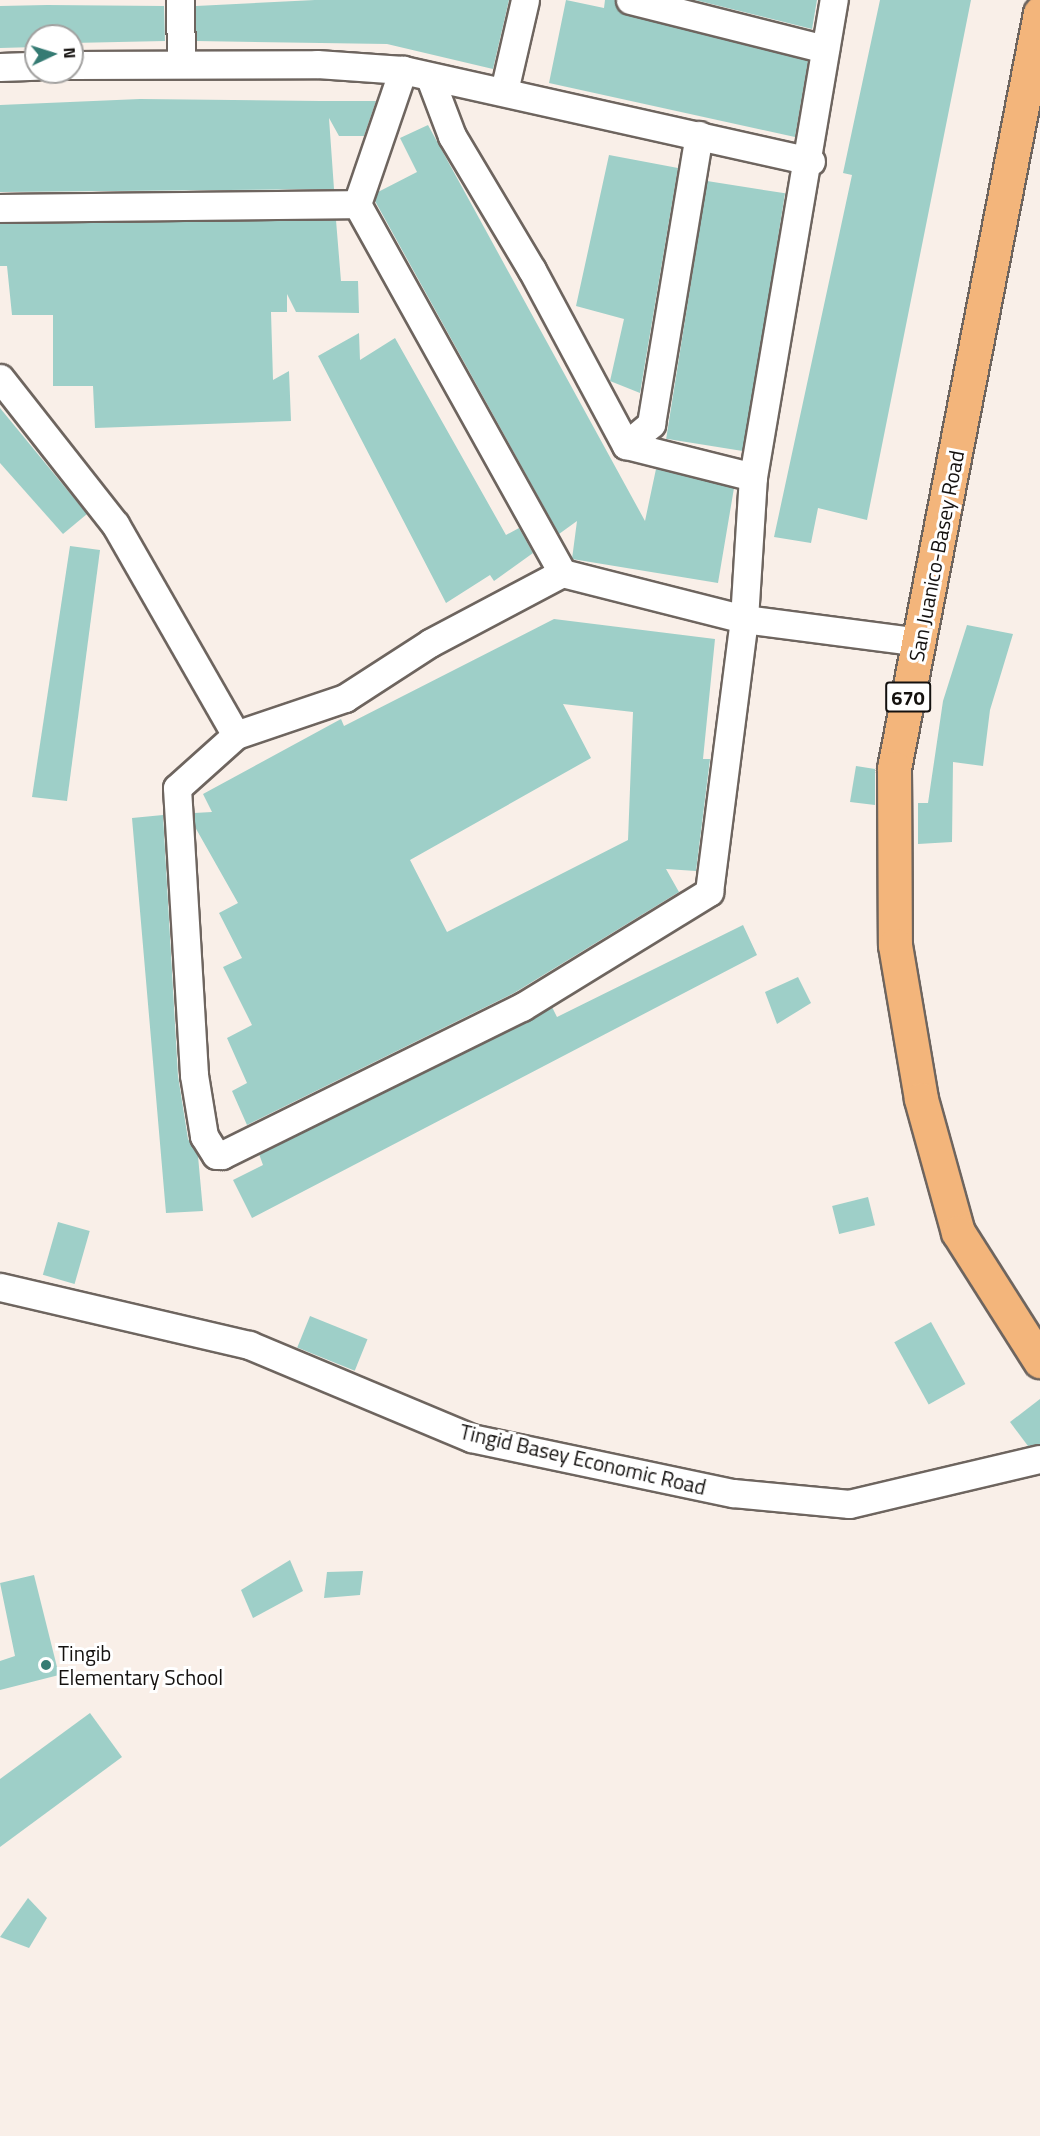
<!DOCTYPE html>
<html>
<head>
<meta charset="utf-8">
<style>
	body { margin:0 }
	#map { position:relative; width:1040px; height:2136px; overflow:hidden; background:#f9efe8; font-family:"Titillium Web",sans-serif }
	div>[style] { position:absolute }
	[style*='--x'] { left:calc(var(--x)*1px); top:calc(var(--y)*1px); width:calc(var(--w)*1px); rotate:calc(var(--a)*1deg) }
	.building>* { inset:0; background:#9ecfc8; transform-origin:0 0 }
	.roads { filter:drop-shadow(2px 0 #6e655f) drop-shadow(-2px 0 #6e655f) drop-shadow(0 2px #6e655f) drop-shadow(0 -2px #6e655f) }
	.street>* { height:27px; margin:-13.5px; padding:0 13.5px; transform-origin:13.5px; border-radius:13.5px; background:#fff }
	.primary>* { height:33px; margin:-16.5px; padding:0 16.5px; transform-origin:16.5px; border-radius:16.5px; background:#f3b57b }
	.dots>* { width:16px; height:16px; translate:-50% -50%; box-sizing:border-box; border:3px solid #fff; border-radius:50% }
	span { translate:-50% -50%; white-space:nowrap; text-align:center; line-height:1.15; -webkit-text-stroke:6px #fff; paint-order:stroke }
	.shield-label span { padding:2px 4px; background:#fff; border:2px solid; border-radius:4px; -webkit-text-stroke-width:0 }
	.shield-label { font-size:20px; color:#14110f; font-weight:700 }
	.street-label { font-size:21px; color:#14110f }
	.poi-label { font-size:21px; color:#14110f }
	.left { translate:0 -50%; text-align:left }
	.north { position:absolute; left:24px; top:24px; width:60px; height:60px; box-sizing:border-box; background:#fff; border:2px solid #a1a09f; border-radius:50%; rotate:86deg; font-size:16px; font-weight:700; line-height:24px; text-align:center; color:#14110f }
	.north::after { content:''; display:block; margin:auto; width:21px; height:27px; background:#357b73; clip-path:polygon(50% 0,100% 100%,50% 72%,0 100%) }
</style>
</head>
<body>
<div id="map">
	<div class="building">
		<div style="clip-path:polygon(315px 0,509px 0,493px 69px,387px 44px,196px 41px,196px 6px)"></div>
		<div style="clip-path:polygon(566px 0,604px 8px,605px 0,615px 0,626px 15px,808px 61px,795px 137px,549px 83px)"></div>
		<div style="clip-path:polygon(695px 0,817px 0,812px 29px)"></div>
		<div style="clip-path:polygon(880px 0,971px 0,867px 520px,818px 508px,811px 543px,774px 537px,852px 175px,843px 173px)"></div>
		<div style="clip-path:polygon(47px 5px,164px 6px,165px 41px,72px 43px,72px 36px,36px 36px,36px 47px,0 48px,0 6px)"></div>
		<div style="clip-path:polygon(140px 99px,320px 101px,376px 101px,364px 136px,339px 136px,329px 118px,334px 189px,0 192px,0 105px)"></div>
		<div style="clip-path:polygon(428px 125px,645px 521px,656px 469px,734px 488px,718px 583px,572px 559px,577px 521px,559px 534px,375px 201px,378px 192px,417px 172px,400px 138px)"></div>
		<div style="clip-path:polygon(609px 155px,678px 168px,640px 393px,610px 381px,624px 319px,576px 306px)"></div>
		<div style="left:707px;top:181px;width:79px;height:261px;rotate:9deg"></div>
		<div style="clip-path:polygon(336px 220px,341px 281px,358px 281px,359px 313px,296px 312px,287px 294px,287px 312px,271px 312px,273px 380px,289px 371px,291px 421px,95px 428px,93px 386px,53px 386px,53px 315px,12px 315px,7px 266px,0 266px,0 224px)"></div>
		<div style="clip-path:polygon(359px 333px,360px 360px,395px 338px,506px 535px,519px 528px,533px 553px,494px 581px,490px 575px,446px 603px,318px 356px)"></div>
		<div style="clip-path:polygon(0 408px,87px 514px,63px 534px,0 463px)"></div>
		<div style="clip-path:polygon(70px 546px,100px 550px,67px 801px,32px 797px)"></div>
		<div style="clip-path:polygon(evenodd,554px 619px,715px 639px,703px 759px,710px 759px,696px 871px,666px 869px,679px 892px,514px 993px,247px 1125px,232px 1091px,247px 1083px,227px 1038px,252px 1025px,223px 967px,242px 958px,219px 913px,238px 903px,195px 827px,194px 813px,212px 812px,203px 794px,341px 719px,344px 726px,554px 619px,563px 704px,633px 712px,628px 840px,447px 932px,410px 860px,591px 758px,563px 704px)"></div>
		<div style="clip-path:polygon(967px 625px,1013px 634px,990px 710px,983px 766px,953px 762px,952px 842px,918px 844px,918px 803px,928px 803px,943px 701px)"></div>
		<div style="clip-path:polygon(856px 766px,875px 769px,875px 805px,850px 802px)"></div>
		<div style="clip-path:polygon(163px 815px,178px 1076px,188px 1139px,198px 1156px,203px 1211px,166px 1213px,132px 818px)"></div>
		<div style="clip-path:polygon(743px 925px,757px 955px,252px 1218px,233px 1180px,263px 1165px,259px 1154px,552px 1007px,557px 1017px)"></div>
		<div style="clip-path:polygon(798px 977px,811px 1003px,777px 1024px,765px 992px)"></div>
		<div style="left:868px;top:1197px;width:29px;height:37px;rotate:76deg"></div>
		<div style="left:58px;top:1222px;width:33px;height:55px;rotate:16deg"></div>
		<div style="left:310px;top:1316px;width:62px;height:34px;rotate:22deg"></div>
		<div style="left:931px;top:1322px;width:71px;height:42px;rotate:61deg"></div>
		<div style="clip-path:polygon(1040px 1399px,1040px 1444px,1028px 1446px,1010px 1422px)"></div>
		<div style="clip-path:polygon(290px 1560px,303px 1591px,253px 1618px,241px 1590px)"></div>
		<div style="clip-path:polygon(363px 1571px,360px 1595px,324px 1598px,327px 1572px)"></div>
		<div style="clip-path:polygon(34px 1575px,59px 1675px,0 1690px,0 1661px,15px 1656px,0 1583px)"></div>
		<div style="clip-path:polygon(90px 1713px,122px 1757px,0 1847px,0 1779px)"></div>
		<div style="clip-path:polygon(28px 1898px,47px 1918px,29px 1948px,0 1937px)"></div>
	</div>
	<div class="roads">
		<div class="street">
			<div style="--x:180;--y:0;--w:62;--a:89.1"></div>
			<div style="--x:630;--y:0;--w:201;--a:14.1"></div>
			<div style="--x:72;--y:65;--w:245;--a:-0.2"></div>
			<div style="--x:317;--y:64;--w:86;--a:4"></div>
			<div style="--x:403;--y:70;--w:418;--a:12.6"></div>
			<div style="--x:0;--y:67;--w:36;--a:-2"></div>
			<div style="--x:430;--y:78;--w:62;--a:69.2"></div>
			<div style="--x:452;--y:136;--w:156;--a:59.2"></div>
			<div style="--x:532;--y:270;--w:199;--a:61.8"></div>
			<div style="--x:626;--y:445;--w:131;--a:14.1"></div>
			<div style="--x:504;--y:91;--w:93;--a:-77"></div>
			<div style="--x:357;--y:204;--w:142;--a:-71.1"></div>
			<div style="--x:0;--y:208;--w:357;--a:-0.6"></div>
			<div style="--x:357;--y:204;--w:422;--a:60.9"></div>
			<div style="--x:562;--y:573;--w:149;--a:152.1"></div>
			<div style="--x:430;--y:643;--w:101;--a:147.1"></div>
			<div style="--x:345;--y:698;--w:115;--a:161.3"></div>
			<div style="--x:236;--y:735;--w:79;--a:138.1"></div>
			<div style="--x:177;--y:788;--w:288;--a:86.6"></div>
			<div style="--x:194;--y:1075;--w:62;--a:80.7"></div>
			<div style="--x:204;--y:1136;--w:22;--a:58"></div>
			<div style="--x:216;--y:1155;--w:6;--a:0"></div>
			<div style="--x:222;--y:1155;--w:335;--a:-26.3"></div>
			<div style="--x:522;--y:1007;--w:220;--a:-31.6"></div>
			<div style="--x:709;--y:892;--w:275;--a:-82.7"></div>
			<div style="--x:744;--y:619;--w:142;--a:-86.4"></div>
			<div style="--x:753;--y:477;--w:484;--a:-80.4"></div>
			<div style="--x:0;--y:378;--w:186;--a:51.8"></div>
			<div style="--x:115;--y:524;--w:243;--a:60.2"></div>
			<div style="--x:626;--y:445;--w:33;--a:-40"></div>
			<div style="--x:651;--y:424;--w:293;--a:-80.6"></div>
			<div style="--x:562;--y:573;--w:188;--a:14.2"></div>
			<div style="--x:744;--y:619;--w:177;--a:7.4"></div>
			<div style="--x:0;--y:1287;--w:256;--a:13.1"></div>
			<div style="--x:249;--y:1345;--w:241;--a:22.7"></div>
			<div style="--x:471;--y:1438;--w:268;--a:11.9"></div>
			<div style="--x:733;--y:1493;--w:117;--a:5.4"></div>
			<div style="--x:849;--y:1504;--w:196;--a:-13.3"></div>
		</div>
		<div class="primary">
			<div style="--x:1040;--y:13;--w:769;--a:100.94"></div>
			<div style="--x:894;--y:768;--w:177;--a:89.7"></div>
			<div style="--x:895;--y:945;--w:156;--a:80.4"></div>
			<div style="--x:921;--y:1099;--w:138;--a:74.5"></div>
			<div style="--x:958;--y:1232;--w:153;--a:57.6"></div>
		</div>
	</div>
	<div class="dots">
		<div style="left:46px;top:1665px;background:#357b73"></div>
	</div>
	<div class="shield-label">
		<span style="left:908px;top:697px">670</span>
	</div>
	<div class="street-label">
		<span style="left:936px;top:556px;rotate:-79deg">San Juanico-Basey Road</span>
		<span style="left:583px;top:1459px;rotate:13deg">Tingid Basey Economic Road</span>
	</div>
	<div class="poi-label">
		<span class="left" style="left:58px;top:1665px">Tingib<br>Elementary School</span>
	</div>
	<div class="north">N</div>
</div>
</body>
</html>
